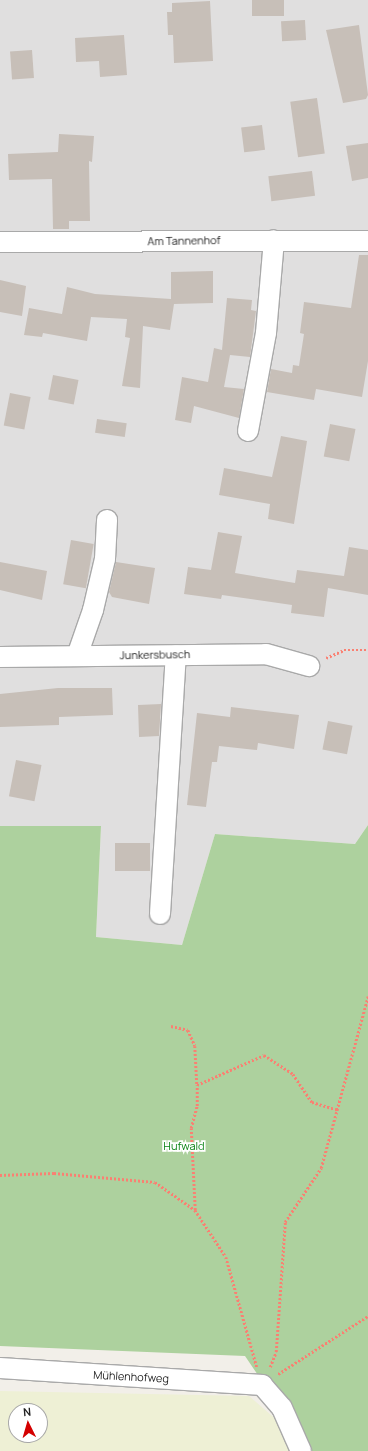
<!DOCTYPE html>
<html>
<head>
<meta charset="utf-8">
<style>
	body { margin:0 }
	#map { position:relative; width:368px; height:1451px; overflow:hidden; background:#f2efe9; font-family:Manrope,sans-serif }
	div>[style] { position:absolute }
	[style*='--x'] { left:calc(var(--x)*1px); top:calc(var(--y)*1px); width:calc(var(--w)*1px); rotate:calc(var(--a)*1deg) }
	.residential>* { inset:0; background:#e0dfdf }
	.farmland>* { inset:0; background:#eef0d5 }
	.forest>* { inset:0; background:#add19e }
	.building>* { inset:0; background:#c7bfb8; transform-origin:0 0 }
	.path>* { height:2.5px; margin-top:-1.25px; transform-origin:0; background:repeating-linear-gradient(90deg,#fa8072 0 2px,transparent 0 4px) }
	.roads { filter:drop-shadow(1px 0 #a9a9a9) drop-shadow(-1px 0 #a9a9a9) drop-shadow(0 1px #a9a9a9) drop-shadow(0 -1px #a9a9a9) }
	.minor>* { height:20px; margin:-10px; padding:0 10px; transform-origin:10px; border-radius:10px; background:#fff }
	span { translate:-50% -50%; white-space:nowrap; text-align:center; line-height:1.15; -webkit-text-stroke:3.5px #fff; paint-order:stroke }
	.street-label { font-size:11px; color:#222 }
	.park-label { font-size:11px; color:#0c8416 }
	.north { position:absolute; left:8px; top:1403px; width:40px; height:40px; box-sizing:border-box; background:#fff; border:1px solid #a7a7a7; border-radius:50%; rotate:355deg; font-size:11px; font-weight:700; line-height:16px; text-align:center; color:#222 }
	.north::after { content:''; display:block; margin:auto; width:14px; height:18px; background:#d40000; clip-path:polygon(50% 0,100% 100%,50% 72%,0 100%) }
</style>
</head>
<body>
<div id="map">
	<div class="residential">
		<div style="clip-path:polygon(0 0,368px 0,368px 825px,355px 844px,215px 834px,182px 945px,96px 937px,101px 826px,0 826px)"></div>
	</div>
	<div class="farmland">
		<div style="clip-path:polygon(evenodd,0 1391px,249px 1396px,278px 1421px,292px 1451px,0 1451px,0 1391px,16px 1411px,40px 1411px,40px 1435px,16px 1435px,16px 1411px)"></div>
	</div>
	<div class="forest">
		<div style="clip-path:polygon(368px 825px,368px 1451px,303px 1451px,287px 1418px,245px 1356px,0 1346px,0 826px,101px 826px,96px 937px,182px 945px,215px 834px,355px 844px)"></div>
	</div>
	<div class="building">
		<div style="left:252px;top:0;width:32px;height:16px"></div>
		<div style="clip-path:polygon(210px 1px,213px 61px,174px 63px,173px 35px,168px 35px,167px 12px,172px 12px,172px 3px)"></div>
		<div style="left:305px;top:20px;width:20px;height:24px;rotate:87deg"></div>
		<div style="clip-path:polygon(359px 25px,368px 95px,366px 99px,343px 103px,326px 30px)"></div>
		<div style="clip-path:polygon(124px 35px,127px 75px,100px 77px,99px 61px,76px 62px,75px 38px)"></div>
		<div style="left:32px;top:50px;width:28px;height:22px;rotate:86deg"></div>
		<div style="left:317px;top:98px;width:56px;height:27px;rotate:82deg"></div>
		<div style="left:262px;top:125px;width:25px;height:21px;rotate:83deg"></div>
		<div style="clip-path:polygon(59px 134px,94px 136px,92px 162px,89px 161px,90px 221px,69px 221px,69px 229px,53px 229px,52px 179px,9px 180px,8px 154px,58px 152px)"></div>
		<div style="clip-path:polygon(368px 143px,368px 178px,352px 181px,346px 146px)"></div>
		<div style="left:312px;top:171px;width:25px;height:44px;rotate:83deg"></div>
		<div style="clip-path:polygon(359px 255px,368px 255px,368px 361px,362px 397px,316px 389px,314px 400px,267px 392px,271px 369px,292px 373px,293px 365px,299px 366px,304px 334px,300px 333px,304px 302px,351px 308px)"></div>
		<div style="clip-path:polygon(213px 271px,213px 303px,174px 304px,170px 330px,143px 326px,140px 388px,122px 386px,130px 338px,125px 337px,127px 319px,91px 317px,87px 341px,43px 333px,42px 337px,24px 335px,29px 308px,62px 314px,67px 287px,95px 294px,171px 299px,171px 272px)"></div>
		<div style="clip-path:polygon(0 280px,26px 286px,22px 316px,0 312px)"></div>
		<div style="clip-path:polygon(227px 298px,252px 300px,251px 310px,256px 311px,250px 357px,230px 355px,224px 387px,244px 389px,239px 418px,194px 406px,191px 423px,175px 420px,182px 377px,208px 382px,214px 348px,222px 350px)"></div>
		<div style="left:53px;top:375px;width:26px;height:25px;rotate:11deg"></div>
		<div style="left:10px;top:393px;width:21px;height:33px;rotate:11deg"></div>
		<div style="left:97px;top:419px;width:30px;height:14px;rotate:8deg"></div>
		<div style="left:330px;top:424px;width:26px;height:33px;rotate:11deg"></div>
		<div style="clip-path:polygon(281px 436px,307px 441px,294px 524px,268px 519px,270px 504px,219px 495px,224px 468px,272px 477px)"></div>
		<div style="clip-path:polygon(218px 532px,242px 536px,235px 573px,295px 583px,297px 570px,344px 576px,349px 547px,368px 550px,368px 595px,328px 588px,324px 617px,291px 613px,292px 605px,222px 595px,221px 599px,184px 594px,188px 567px,211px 570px)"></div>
		<div style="left:71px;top:540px;width:23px;height:45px;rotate:10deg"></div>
		<div style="clip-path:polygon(0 562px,47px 571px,42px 600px,0 590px)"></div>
		<div style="clip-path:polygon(116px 562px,155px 568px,149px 604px,112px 597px,109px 592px)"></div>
		<div style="clip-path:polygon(58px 688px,112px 688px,113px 715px,59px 717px,59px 725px,0 727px,0 694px)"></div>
		<div style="clip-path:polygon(161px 704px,159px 736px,139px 737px,138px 705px)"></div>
		<div style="clip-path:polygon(231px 707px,299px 715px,294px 749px,258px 743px,257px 750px,219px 746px,217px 762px,212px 762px,206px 807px,187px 805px,197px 713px,230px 717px)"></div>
		<div style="left:328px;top:721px;width:25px;height:29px;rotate:11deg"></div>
		<div style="left:16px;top:760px;width:26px;height:37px;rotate:11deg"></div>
		<div style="left:115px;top:843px;width:35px;height:28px"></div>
	</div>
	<div class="path">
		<div style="--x:326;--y:658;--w:20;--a:-24"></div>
		<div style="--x:344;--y:650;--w:24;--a:0"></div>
		<div style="--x:171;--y:1026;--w:17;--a:13"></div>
		<div style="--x:188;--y:1030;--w:17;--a:66"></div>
		<div style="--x:195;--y:1046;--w:39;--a:87"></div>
		<div style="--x:0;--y:1175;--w:54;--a:-2.1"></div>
		<div style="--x:54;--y:1173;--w:101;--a:5.1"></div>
		<div style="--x:155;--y:1182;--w:49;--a:35"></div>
		<div style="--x:195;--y:1210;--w:56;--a:56.6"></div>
		<div style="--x:226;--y:1257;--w:114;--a:74.3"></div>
		<div style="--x:195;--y:1210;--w:82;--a:-92.8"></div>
		<div style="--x:191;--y:1128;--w:23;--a:-75"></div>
		<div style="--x:197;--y:1106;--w:21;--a:-90"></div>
		<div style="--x:197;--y:1085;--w:73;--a:-24.1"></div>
		<div style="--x:264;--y:1055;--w:35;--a:33"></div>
		<div style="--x:293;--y:1074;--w:34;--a:56"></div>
		<div style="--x:312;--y:1102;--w:27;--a:17"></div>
		<div style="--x:270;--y:1367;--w:16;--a:-68"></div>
		<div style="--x:276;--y:1352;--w:130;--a:-86"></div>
		<div style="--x:285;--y:1222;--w:65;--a:-56.3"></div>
		<div style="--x:321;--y:1168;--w:178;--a:-74.7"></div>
		<div style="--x:278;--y:1374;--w:107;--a:-32.8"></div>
	</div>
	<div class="roads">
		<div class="minor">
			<div style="--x:0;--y:242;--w:368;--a:-0.2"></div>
			<div style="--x:248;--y:431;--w:100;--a:-79.6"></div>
			<div style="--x:266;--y:333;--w:93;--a:-85.1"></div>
			<div style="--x:77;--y:656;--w:49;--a:-70.8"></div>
			<div style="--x:93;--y:610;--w:52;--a:-76.8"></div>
			<div style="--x:105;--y:559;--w:39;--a:-87"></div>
			<div style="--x:0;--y:657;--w:266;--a:-0.6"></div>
			<div style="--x:266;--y:654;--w:45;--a:15.6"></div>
			<div style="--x:160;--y:914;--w:259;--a:-86.5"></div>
			<div style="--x:0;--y:1368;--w:263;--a:3.7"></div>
			<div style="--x:262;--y:1385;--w:30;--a:49"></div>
			<div style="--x:282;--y:1408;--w:47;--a:66.2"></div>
		</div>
	</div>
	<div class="street-label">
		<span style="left:184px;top:241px;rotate:-1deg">Am Tannenhof</span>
		<span style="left:155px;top:655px;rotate:-1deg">Junkersbusch</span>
		<span style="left:131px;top:1377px;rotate:3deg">Mühlenhofweg</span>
	</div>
	<div class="park-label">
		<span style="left:184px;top:1146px">Hufwald</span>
	</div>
	<div class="north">N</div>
</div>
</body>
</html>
